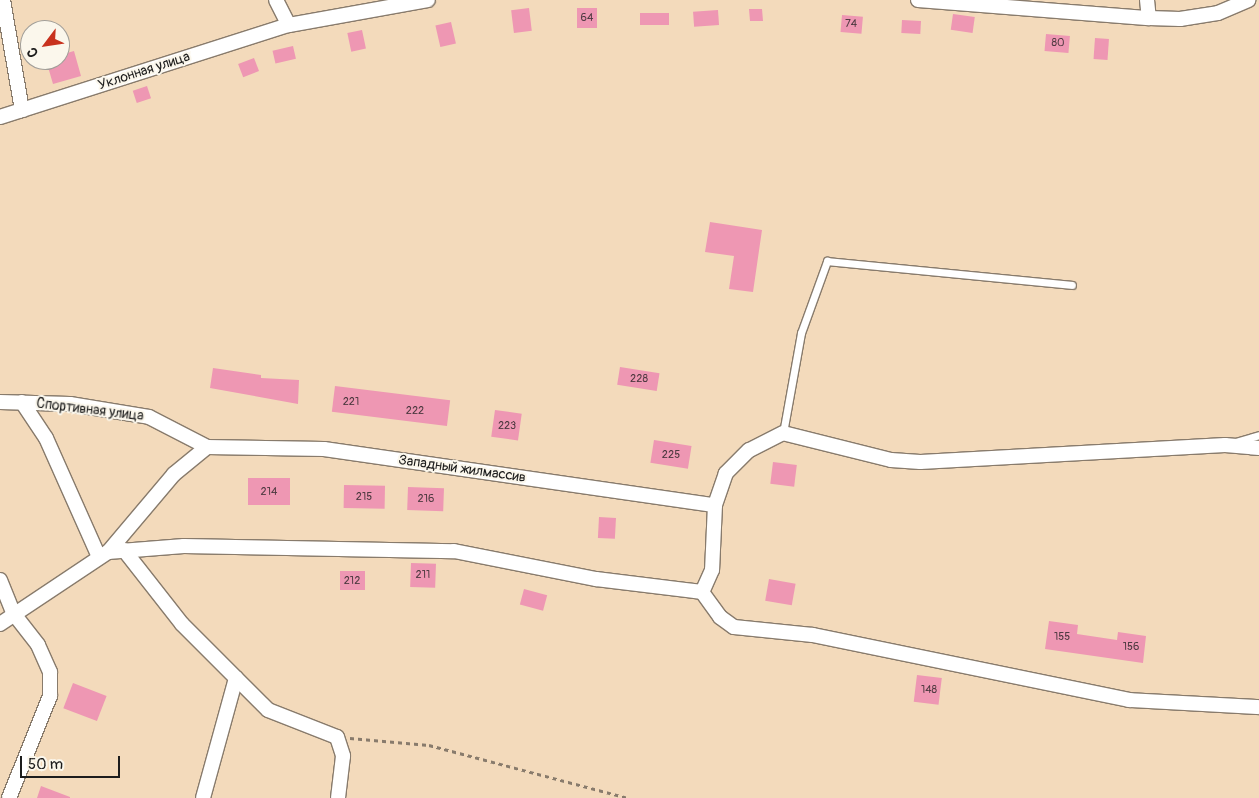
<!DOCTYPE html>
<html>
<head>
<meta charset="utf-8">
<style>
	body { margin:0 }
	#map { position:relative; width:1259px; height:798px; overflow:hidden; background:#f3dabb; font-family:Pangolin,sans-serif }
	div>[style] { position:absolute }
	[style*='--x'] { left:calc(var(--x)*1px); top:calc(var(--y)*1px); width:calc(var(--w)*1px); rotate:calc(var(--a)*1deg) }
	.building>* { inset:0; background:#ee97b3; transform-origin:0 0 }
	.path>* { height:2.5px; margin-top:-1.25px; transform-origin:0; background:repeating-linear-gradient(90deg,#887b6c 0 4px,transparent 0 8px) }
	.roads { filter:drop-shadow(1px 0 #887b6c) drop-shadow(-1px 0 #887b6c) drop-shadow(0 1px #887b6c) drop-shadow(0 -1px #887b6c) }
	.lane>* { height:7px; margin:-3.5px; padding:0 3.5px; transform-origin:3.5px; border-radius:3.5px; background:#fff }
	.street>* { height:14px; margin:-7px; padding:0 7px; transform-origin:7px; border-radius:7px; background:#fff }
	span { translate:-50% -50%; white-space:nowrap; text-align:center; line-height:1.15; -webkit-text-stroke:4px #fbf7ec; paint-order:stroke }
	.number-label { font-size:11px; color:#503b42 }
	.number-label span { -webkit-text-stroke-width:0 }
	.street-label { font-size:14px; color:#1c1c1c }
	.north { position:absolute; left:20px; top:20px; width:50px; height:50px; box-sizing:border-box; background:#fbf7ec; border:1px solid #a29f99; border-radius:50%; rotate:239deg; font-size:14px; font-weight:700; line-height:20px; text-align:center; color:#1c1c1c }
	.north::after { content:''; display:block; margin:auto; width:18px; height:22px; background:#c8321e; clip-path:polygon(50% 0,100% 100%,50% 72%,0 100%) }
	.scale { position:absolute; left:20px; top:756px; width:100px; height:22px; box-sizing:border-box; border:2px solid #1c1c1c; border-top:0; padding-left:6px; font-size:15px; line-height:18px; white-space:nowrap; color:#1c1c1c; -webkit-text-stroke:4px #fbf7ec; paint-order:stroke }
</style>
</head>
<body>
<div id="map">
	<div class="building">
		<div style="left:529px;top:8px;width:23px;height:18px;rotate:83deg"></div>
		<div style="left:577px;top:8px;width:20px;height:20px"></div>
		<div style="clip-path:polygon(749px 9px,762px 9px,763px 21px,750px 21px)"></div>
		<div style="left:718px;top:10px;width:15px;height:25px;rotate:86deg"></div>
		<div style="left:640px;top:13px;width:29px;height:12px"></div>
		<div style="left:953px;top:14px;width:22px;height:16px;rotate:8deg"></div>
		<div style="left:842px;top:15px;width:21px;height:17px;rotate:5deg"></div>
		<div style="left:902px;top:20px;width:19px;height:13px;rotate:3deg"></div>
		<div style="left:451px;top:22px;width:22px;height:16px;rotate:77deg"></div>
		<div style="left:362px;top:30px;width:19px;height:15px;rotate:78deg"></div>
		<div style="left:1046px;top:34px;width:24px;height:17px;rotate:5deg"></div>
		<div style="left:1095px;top:38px;width:14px;height:21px;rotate:4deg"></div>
		<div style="left:293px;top:46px;width:13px;height:21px;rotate:77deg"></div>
		<div style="clip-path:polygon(74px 51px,81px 76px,53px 84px,46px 60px,60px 60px,60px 55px)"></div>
		<div style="left:254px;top:58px;width:14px;height:17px;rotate:69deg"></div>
		<div style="left:147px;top:86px;width:13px;height:15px;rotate:72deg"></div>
		<div style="clip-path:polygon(710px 222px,762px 230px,753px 292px,729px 289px,734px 256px,705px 252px)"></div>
		<div style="left:620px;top:367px;width:40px;height:18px;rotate:9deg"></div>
		<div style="clip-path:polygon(213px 368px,261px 375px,261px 378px,299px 380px,298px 404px,210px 388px)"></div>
		<div style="left:335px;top:386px;width:116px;height:26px;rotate:7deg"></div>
		<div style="left:495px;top:410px;width:27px;height:27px;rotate:8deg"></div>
		<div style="left:654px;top:440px;width:38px;height:23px;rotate:9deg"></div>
		<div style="left:773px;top:462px;width:24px;height:22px;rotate:7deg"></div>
		<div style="left:290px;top:478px;width:27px;height:42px;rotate:90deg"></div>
		<div style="left:344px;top:485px;width:41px;height:23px;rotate:1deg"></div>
		<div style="left:408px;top:487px;width:36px;height:23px;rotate:2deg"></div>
		<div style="left:599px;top:517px;width:17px;height:21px;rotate:3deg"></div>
		<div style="left:411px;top:563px;width:25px;height:24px;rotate:2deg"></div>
		<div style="left:340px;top:571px;width:25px;height:19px"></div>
		<div style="left:769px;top:579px;width:27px;height:22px;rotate:10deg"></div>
		<div style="left:524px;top:589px;width:24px;height:16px;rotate:15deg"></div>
		<div style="clip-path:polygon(1049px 621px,1078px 625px,1077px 634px,1117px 640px,1118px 632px,1146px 636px,1143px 663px,1045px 649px)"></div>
		<div style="left:917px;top:675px;width:25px;height:27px;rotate:7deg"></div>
		<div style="left:73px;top:683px;width:36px;height:27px;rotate:21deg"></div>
		<div style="clip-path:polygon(41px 786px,70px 797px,70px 798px,37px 798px)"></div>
	</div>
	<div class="path">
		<div style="--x:350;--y:738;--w:79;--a:5.1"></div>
		<div style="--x:429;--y:745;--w:206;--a:14.9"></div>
	</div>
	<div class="roads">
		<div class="lane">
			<div style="--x:783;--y:433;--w:102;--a:-79.8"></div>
			<div style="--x:801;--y:333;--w:77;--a:-70.1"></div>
			<div style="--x:827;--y:261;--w:246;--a:5.6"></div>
			<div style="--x:1235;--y:442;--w:25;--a:-16"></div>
		</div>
		<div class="street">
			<div style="--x:3;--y:0;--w:112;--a:80.2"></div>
			<div style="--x:276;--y:0;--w:28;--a:63"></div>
			<div style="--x:918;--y:0;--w:232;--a:4.5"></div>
			<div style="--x:1147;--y:0;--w:18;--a:84"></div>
			<div style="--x:1149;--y:18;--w:31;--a:2"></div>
			<div style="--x:1180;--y:19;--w:38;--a:-9"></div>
			<div style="--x:1218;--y:13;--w:33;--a:-23"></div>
			<div style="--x:0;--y:117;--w:303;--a:-17.7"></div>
			<div style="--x:289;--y:25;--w:141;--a:-10.2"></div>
			<div style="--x:0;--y:402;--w:70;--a:1.6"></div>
			<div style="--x:70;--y:404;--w:80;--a:9.3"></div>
			<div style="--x:149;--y:417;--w:65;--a:27.3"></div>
			<div style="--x:207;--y:447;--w:43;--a:140.7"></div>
			<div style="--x:174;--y:474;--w:102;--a:130.2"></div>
			<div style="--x:22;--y:402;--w:43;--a:56.3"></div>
			<div style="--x:46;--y:438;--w:130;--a:66"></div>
			<div style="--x:207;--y:447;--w:117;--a:1"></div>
			<div style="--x:324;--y:449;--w:395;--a:8.2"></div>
			<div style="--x:1259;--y:448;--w:34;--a:-175"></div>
			<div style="--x:1225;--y:445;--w:305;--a:176.8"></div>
			<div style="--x:920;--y:462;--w:29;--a:-176"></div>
			<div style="--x:891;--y:460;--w:111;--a:-166"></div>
			<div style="--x:783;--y:433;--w:38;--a:153"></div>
			<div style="--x:749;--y:450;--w:33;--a:135"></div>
			<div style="--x:726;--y:473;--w:34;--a:109"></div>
			<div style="--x:715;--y:505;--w:65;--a:92.6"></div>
			<div style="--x:712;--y:570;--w:24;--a:114"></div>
			<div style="--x:702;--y:592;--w:31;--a:54"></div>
			<div style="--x:720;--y:617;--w:17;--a:36"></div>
			<div style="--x:734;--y:627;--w:79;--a:5.8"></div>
			<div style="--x:813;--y:635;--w:323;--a:11.6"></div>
			<div style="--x:1129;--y:700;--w:130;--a:3.1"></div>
			<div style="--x:124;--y:550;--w:94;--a:51.9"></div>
			<div style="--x:182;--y:624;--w:76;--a:45"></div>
			<div style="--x:236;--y:678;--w:124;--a:105.4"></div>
			<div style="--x:0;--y:580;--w:37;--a:68"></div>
			<div style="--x:14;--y:614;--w:39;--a:52"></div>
			<div style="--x:38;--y:645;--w:30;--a:66"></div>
			<div style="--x:50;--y:672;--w:24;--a:90"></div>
			<div style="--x:50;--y:696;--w:110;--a:111.9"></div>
			<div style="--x:0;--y:624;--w:130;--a:-33.7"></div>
			<div style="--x:108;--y:552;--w:76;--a:-4.5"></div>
			<div style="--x:184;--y:546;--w:270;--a:1.1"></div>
			<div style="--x:454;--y:551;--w:145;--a:11.2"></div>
			<div style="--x:596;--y:579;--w:107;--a:7"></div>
			<div style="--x:236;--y:678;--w:45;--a:45"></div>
			<div style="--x:268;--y:710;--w:74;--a:21.4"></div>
			<div style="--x:337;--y:737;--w:20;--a:72"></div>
			<div style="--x:343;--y:756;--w:42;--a:96.8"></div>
		</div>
	</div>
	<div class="number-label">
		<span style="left:587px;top:18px">64</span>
		<span style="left:851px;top:24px">74</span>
		<span style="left:1058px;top:43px">80</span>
		<span style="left:639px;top:379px">228</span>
		<span style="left:351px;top:402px">221</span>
		<span style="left:415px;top:411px">222</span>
		<span style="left:507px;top:426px">223</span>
		<span style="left:671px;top:455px">225</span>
		<span style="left:269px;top:492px">214</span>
		<span style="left:364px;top:497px">215</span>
		<span style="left:426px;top:499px">216</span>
		<span style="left:423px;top:575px">211</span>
		<span style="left:352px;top:581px">212</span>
		<span style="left:1062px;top:637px">155</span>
		<span style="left:1131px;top:647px">156</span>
		<span style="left:929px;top:690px">148</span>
	</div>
	<div class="street-label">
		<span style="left:144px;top:71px;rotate:-18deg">Уклонная улица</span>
		<span style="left:90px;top:410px;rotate:7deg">Спортивная улица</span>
		<span style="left:462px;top:469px;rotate:8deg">Западный жилмассив</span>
	</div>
	<div class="north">С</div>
	<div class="scale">50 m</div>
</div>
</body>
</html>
